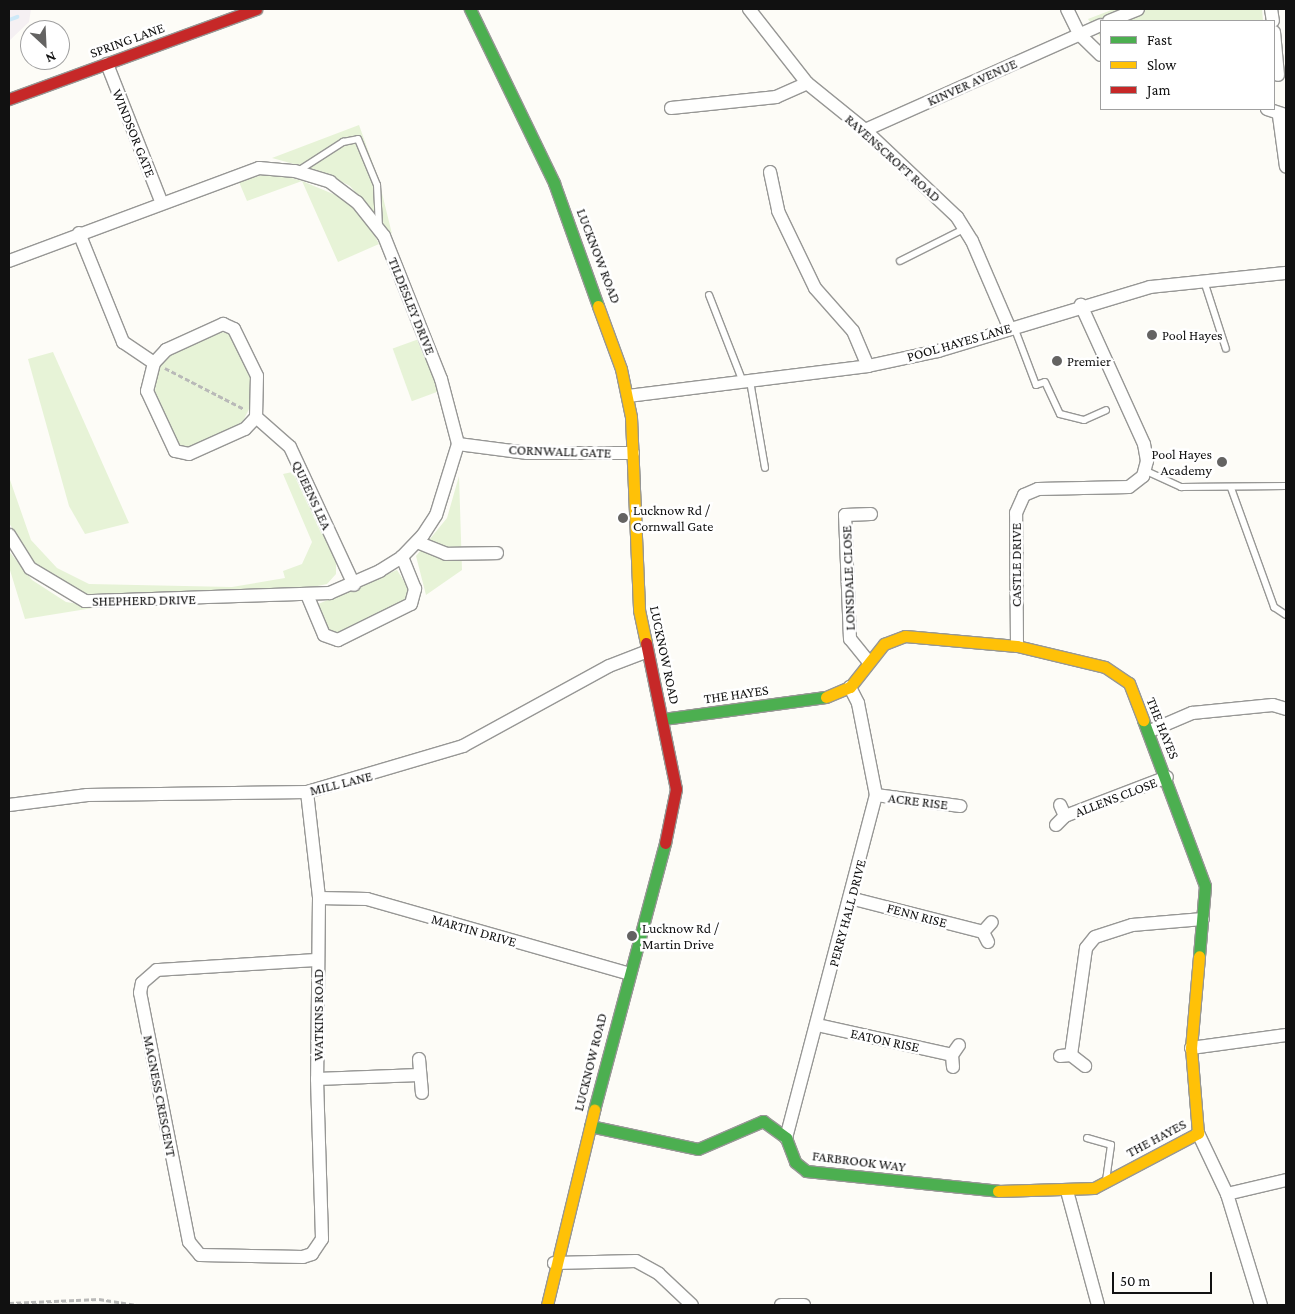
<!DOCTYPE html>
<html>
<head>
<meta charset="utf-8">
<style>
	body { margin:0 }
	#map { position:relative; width:1295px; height:1314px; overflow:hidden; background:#fdfcf7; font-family:"Crimson Pro",serif }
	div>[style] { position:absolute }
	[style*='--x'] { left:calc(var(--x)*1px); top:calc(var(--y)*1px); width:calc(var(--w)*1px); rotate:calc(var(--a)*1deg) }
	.industrial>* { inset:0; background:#f5f0f3 }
	.green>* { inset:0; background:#e7f3d7; transform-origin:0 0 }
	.stream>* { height:4px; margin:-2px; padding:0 2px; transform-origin:2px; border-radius:2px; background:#cde8f7 }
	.path>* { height:2.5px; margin-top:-1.25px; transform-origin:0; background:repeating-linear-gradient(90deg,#b9b9b8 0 5px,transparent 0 7.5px) }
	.roads { filter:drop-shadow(1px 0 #979795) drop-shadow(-1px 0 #979795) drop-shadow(0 1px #979795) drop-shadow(0 -1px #979795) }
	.lane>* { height:6px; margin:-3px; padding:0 3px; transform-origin:3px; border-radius:3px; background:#fffffe }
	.street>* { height:12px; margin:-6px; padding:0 6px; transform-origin:6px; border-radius:6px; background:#fffffe }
	.fast>* { height:11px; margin:-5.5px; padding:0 5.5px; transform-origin:5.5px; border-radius:5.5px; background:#4caf50 }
	.slow>* { height:11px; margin:-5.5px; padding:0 5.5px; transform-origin:5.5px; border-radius:5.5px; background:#ffc107 }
	.jam>* { height:11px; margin:-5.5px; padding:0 5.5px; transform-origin:5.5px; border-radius:5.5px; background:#c62828 }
	.dots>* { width:14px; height:14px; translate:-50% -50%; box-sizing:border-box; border:2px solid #fff; border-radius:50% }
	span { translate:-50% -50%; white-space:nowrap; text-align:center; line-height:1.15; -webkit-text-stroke:5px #fff; paint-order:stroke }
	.street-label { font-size:14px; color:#111 }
	.poi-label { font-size:14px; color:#111 }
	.left { translate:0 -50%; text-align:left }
	.right { translate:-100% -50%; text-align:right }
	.frame { position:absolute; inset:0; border:10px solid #111; pointer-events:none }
	.legend { position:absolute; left:1100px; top:20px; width:175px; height:90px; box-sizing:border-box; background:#fff; border:1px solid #a0a0a0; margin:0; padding:6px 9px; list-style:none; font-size:15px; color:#111 }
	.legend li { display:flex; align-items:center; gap:10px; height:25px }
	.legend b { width:25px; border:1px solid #a0a0a0 }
	.north { position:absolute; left:20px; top:20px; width:50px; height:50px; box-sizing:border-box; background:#fff; border:1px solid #a0a0a0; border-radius:50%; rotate:155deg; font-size:14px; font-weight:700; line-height:20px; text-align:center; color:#111 }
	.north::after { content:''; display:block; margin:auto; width:18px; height:22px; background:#646362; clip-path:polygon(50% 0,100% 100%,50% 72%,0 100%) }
	.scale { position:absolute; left:1112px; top:1272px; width:100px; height:22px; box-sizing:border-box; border:2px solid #111; border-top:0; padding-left:6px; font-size:15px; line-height:18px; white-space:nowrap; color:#111; -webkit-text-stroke:4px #fff; paint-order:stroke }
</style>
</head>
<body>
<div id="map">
	<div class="industrial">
		<div style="clip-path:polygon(9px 9px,31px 9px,29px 22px,9px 41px)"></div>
	</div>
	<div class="green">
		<div style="clip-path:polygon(1114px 9px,1262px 9px,1263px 21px,1101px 21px,1101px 38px,1088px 19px)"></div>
		<div style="clip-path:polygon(359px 125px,379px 181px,392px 234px,350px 186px,323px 172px,272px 158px)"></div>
		<div style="clip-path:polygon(272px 172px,302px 181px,338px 196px,365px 216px,379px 244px,338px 262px,302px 181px,247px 201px,239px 182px)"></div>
		<div style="clip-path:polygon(220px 332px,228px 333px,235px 343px,253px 384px,253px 401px,243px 421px,225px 433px,189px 448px,179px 446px,155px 392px,156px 376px,164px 360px,182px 348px)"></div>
		<div style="left:419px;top:339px;width:56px;height:28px;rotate:70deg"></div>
		<div style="clip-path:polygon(53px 352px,129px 523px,85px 534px,69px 506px,28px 359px)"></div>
		<div style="clip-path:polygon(297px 471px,336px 559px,336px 574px,327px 584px,289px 592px,83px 596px,34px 563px,9px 523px,9px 477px,31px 540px,57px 568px,89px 584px,232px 587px,285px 578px,283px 571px,302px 564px,312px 542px,283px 474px)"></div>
		<div style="clip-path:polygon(459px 476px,462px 570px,426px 595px,416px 556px,447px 518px)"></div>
		<div style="clip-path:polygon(9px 551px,32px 580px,66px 602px,99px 607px,25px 619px,9px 567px)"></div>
		<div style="clip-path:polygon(397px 570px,409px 589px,407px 602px,336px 634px,327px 631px,316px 605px)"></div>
	</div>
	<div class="stream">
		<div style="--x:9;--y:20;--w:9;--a:-21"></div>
	</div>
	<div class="path">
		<div style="--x:165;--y:368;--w:89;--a:27.4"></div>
		<div style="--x:9;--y:1303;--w:90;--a:-2.5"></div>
		<div style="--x:99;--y:1299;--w:38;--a:9"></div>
	</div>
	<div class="roads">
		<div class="lane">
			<div style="--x:298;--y:171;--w:54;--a:-32.8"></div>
			<div style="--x:343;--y:142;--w:15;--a:-11"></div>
			<div style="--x:358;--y:139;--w:50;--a:67.6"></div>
			<div style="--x:377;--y:185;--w:42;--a:87.3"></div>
			<div style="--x:900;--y:261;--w:72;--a:-26.6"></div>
			<div style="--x:1204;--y:281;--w:71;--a:72.1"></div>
			<div style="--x:709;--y:295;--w:93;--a:68.7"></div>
			<div style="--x:1014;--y:327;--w:62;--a:69.2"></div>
			<div style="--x:1036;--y:385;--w:9;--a:-18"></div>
			<div style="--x:1045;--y:382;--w:35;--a:65"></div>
			<div style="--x:1060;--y:414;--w:25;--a:14"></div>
			<div style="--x:1084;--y:420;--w:24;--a:-24"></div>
			<div style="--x:750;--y:381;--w:88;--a:80.2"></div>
			<div style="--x:1144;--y:470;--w:41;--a:24.7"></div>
			<div style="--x:1181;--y:487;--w:105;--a:-0.5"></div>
			<div style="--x:1231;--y:488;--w:127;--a:70.1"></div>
			<div style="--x:1274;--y:607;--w:14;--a:34"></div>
			<div style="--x:1087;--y:1138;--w:25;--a:16"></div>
			<div style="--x:1111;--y:1145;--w:34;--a:98"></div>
		</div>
		<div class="street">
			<div style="--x:749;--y:9;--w:94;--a:51.9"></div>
			<div style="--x:807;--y:83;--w:75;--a:39"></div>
			<div style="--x:865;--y:130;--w:127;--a:43.4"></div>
			<div style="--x:957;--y:217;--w:28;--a:58"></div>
			<div style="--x:972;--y:241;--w:94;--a:66.7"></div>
			<div style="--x:1067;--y:9;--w:28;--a:64"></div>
			<div style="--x:1079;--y:34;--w:30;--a:44"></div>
			<div style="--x:1271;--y:9;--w:12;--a:81"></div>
			<div style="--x:1109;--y:21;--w:31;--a:-22"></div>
			<div style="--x:1274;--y:32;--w:43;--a:84.7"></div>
			<div style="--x:107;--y:64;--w:147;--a:68.5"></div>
			<div style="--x:671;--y:108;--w:106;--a:-6"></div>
			<div style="--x:776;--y:97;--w:34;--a:-24"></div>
			<div style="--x:1267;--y:109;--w:20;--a:18"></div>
			<div style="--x:1279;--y:116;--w:51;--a:82.2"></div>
			<div style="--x:865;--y:130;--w:258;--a:-24"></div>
			<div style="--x:770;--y:172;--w:40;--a:78"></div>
			<div style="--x:778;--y:211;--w:85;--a:64.3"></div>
			<div style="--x:815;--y:288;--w:57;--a:48.5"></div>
			<div style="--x:853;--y:331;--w:38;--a:67"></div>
			<div style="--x:79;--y:233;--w:118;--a:68"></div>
			<div style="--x:123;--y:342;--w:37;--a:34"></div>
			<div style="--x:154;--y:363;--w:29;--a:104"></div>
			<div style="--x:147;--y:391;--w:66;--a:65"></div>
			<div style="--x:175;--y:451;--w:14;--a:12"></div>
			<div style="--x:189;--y:454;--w:61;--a:-24.1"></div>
			<div style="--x:245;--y:429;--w:16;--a:-47"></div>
			<div style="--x:256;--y:417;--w:45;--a:41.4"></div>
			<div style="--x:290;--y:447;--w:152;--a:65.1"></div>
			<div style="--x:9;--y:261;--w:267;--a:-20.4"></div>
			<div style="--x:259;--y:168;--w:36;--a:5"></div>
			<div style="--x:295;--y:171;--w:37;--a:17"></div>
			<div style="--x:330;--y:182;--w:34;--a:37"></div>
			<div style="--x:357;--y:202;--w:43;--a:51.5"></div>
			<div style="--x:384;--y:236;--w:154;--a:68.3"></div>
			<div style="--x:441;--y:379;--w:67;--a:75.3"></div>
			<div style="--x:458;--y:444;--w:74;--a:107.2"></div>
			<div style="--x:436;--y:515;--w:24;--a:123"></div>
			<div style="--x:423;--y:535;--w:30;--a:134"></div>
			<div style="--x:402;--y:557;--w:26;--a:148"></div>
			<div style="--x:380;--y:571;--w:55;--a:156.3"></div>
			<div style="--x:330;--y:593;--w:245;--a:178.1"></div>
			<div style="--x:85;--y:601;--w:64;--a:-149"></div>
			<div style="--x:30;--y:568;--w:39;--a:-122"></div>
			<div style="--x:154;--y:363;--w:18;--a:-47"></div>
			<div style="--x:166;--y:350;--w:63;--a:-24.5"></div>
			<div style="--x:223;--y:324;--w:12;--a:24"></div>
			<div style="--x:234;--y:329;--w:52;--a:63.9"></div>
			<div style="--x:257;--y:376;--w:41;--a:91.4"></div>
			<div style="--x:628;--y:396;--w:242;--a:-7.1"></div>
			<div style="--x:868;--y:366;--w:72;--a:-12.1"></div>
			<div style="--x:938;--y:351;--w:221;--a:-16.8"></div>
			<div style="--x:1150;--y:287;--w:137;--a:-5.9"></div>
			<div style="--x:458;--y:444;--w:70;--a:7.4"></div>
			<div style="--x:527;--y:453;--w:106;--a:0"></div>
			<div style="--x:417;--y:542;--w:31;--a:22"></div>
			<div style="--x:446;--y:554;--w:51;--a:-1.1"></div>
			<div style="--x:308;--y:597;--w:41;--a:67.2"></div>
			<div style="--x:324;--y:635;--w:15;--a:20"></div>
			<div style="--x:338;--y:640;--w:81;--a:-26.3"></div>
			<div style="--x:411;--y:604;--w:16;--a:-75"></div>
			<div style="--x:415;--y:589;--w:35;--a:-112"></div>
			<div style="--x:1017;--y:646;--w:133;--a:-90.4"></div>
			<div style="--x:1016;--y:513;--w:20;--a:-66"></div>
			<div style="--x:1024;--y:495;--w:15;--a:-23"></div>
			<div style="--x:1038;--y:489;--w:91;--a:-1.3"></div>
			<div style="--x:1129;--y:487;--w:18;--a:-38"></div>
			<div style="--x:1143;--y:476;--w:16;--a:-75"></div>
			<div style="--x:1147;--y:461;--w:17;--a:-100"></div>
			<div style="--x:1144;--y:444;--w:153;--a:-114.4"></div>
			<div style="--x:868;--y:661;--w:28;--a:-129"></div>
			<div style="--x:850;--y:639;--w:124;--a:-92.3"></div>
			<div style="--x:845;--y:515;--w:26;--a:-2"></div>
			<div style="--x:1150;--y:731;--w:46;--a:-23.2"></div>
			<div style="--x:1192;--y:713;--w:81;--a:-5.6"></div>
			<div style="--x:1273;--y:705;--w:14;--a:17"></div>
			<div style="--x:307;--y:792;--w:107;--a:83.5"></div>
			<div style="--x:319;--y:898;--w:181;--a:90.6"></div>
			<div style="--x:317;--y:1079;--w:160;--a:88.2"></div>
			<div style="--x:322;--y:1239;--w:18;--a:124"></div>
			<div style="--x:312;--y:1254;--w:9;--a:162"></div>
			<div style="--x:303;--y:1257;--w:103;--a:-178.9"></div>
			<div style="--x:200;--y:1255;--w:17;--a:-130"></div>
			<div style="--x:189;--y:1242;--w:254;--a:-101.1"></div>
			<div style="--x:140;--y:993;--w:10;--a:-79"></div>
			<div style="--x:142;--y:983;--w:20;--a:-41"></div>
			<div style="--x:157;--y:970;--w:161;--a:-3.6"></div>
			<div style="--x:876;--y:795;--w:85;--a:7.5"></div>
			<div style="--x:9;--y:805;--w:79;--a:-7.3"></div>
			<div style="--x:87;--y:795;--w:220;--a:-0.8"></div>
			<div style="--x:307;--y:792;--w:163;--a:-16.4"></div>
			<div style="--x:463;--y:746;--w:166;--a:-28.7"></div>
			<div style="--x:609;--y:666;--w:40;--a:-21"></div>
			<div style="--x:1065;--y:816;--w:109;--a:-20.9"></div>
			<div style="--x:1056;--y:825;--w:13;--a:-45"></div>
			<div style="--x:1065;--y:816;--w:12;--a:-114"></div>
			<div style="--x:319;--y:898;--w:48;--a:1.2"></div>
			<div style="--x:367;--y:899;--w:270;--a:15.9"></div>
			<div style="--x:850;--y:898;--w:137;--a:14.3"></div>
			<div style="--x:988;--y:942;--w:11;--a:-117"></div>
			<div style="--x:983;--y:932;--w:13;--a:-48"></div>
			<div style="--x:817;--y:1025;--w:138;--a:12.5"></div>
			<div style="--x:1191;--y:1048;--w:96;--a:-7.8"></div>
			<div style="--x:1071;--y:1055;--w:108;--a:-82"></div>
			<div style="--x:1086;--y:948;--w:14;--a:-51"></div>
			<div style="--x:1095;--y:937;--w:39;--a:-18"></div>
			<div style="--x:1132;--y:925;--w:71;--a:-4.8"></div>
			<div style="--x:1060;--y:1056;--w:11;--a:-5"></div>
			<div style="--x:1071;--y:1055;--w:18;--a:38"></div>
			<div style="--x:419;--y:1059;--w:34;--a:85"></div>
			<div style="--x:953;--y:1067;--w:12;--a:-95"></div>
			<div style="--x:952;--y:1055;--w:12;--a:-55"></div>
			<div style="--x:317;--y:1079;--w:102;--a:-2.2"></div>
			<div style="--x:1198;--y:1133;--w:68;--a:64.6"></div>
			<div style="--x:1227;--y:1194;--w:116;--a:73"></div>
			<div style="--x:786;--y:1138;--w:355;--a:-75.3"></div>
			<div style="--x:876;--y:795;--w:94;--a:-101.1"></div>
			<div style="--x:858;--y:703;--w:18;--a:-117"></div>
			<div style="--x:1067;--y:1191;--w:118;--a:74.8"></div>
			<div style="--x:1227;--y:1194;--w:61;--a:-13.3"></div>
			<div style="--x:554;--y:1263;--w:82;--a:-1.4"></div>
			<div style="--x:636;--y:1261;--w:26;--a:29"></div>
			<div style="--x:659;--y:1274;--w:45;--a:43.2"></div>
			<div style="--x:781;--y:1305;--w:23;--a:0"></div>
		</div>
		<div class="fast">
			<div style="--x:470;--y:9;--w:193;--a:64.2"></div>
			<div style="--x:554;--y:183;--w:131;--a:70.3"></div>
			<div style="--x:663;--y:719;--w:164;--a:-7.7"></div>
			<div style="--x:1143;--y:720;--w:177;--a:69.5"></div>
			<div style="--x:1205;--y:886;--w:70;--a:94.9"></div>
			<div style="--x:594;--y:1110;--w:276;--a:-75.1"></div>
			<div style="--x:590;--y:1126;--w:110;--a:12"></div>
			<div style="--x:698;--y:1149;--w:71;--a:-23.3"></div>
			<div style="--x:763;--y:1121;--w:29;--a:36"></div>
			<div style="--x:786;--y:1138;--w:26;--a:69"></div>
			<div style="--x:795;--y:1162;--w:14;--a:39"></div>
			<div style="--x:806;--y:1171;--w:193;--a:5.9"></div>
		</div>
		<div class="slow">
			<div style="--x:598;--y:306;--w:67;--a:69.9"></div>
			<div style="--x:621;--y:369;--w:49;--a:78.2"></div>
			<div style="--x:631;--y:417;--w:193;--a:87.6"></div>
			<div style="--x:639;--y:610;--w:34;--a:78"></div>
			<div style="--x:826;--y:697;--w:26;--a:-23"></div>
			<div style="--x:850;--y:687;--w:55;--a:-51.7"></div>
			<div style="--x:884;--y:644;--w:22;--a:-21"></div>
			<div style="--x:905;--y:636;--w:112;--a:5.1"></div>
			<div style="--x:1017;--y:646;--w:90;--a:13.4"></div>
			<div style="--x:1105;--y:667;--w:29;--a:34"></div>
			<div style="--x:1129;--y:683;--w:40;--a:69"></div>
			<div style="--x:998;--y:1191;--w:96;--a:-1.8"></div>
			<div style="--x:1094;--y:1188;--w:118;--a:-27.9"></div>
			<div style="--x:1198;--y:1133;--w:85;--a:-94.7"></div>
			<div style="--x:1191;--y:1048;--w:92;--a:-85"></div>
			<div style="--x:547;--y:1305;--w:201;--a:-76.4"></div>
		</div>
		<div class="jam">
			<div style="--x:9;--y:99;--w:263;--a:-20"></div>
			<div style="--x:646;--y:643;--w:149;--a:78.4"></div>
			<div style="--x:676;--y:789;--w:55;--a:101.5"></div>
		</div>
	</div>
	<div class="dots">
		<div style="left:1152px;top:335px;background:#646362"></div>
		<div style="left:1057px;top:361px;background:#646362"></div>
		<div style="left:1222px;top:462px;background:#646362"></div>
		<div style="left:623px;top:518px;background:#646362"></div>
		<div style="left:632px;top:936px;background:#646362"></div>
	</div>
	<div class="street-label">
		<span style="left:127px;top:40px;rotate:-20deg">SPRING LANE</span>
		<span style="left:972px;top:82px;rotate:-24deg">KINVER AVENUE</span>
		<span style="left:134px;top:133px;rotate:68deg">WINDSOR GATE</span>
		<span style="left:893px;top:158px;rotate:42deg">RAVENSCROFT ROAD</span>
		<span style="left:599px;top:256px;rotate:69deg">LUCKNOW ROAD</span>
		<span style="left:412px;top:306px;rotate:68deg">TILDESLEY DRIVE</span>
		<span style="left:959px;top:342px;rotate:-16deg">POOL HAYES LANE</span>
		<span style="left:560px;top:451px;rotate:2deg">CORNWALL GATE</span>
		<span style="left:312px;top:495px;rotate:65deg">QUEENS LEA</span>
		<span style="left:1016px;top:565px;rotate:-90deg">CASTLE DRIVE</span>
		<span style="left:848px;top:578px;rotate:-92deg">LONSDALE CLOSE</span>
		<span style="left:144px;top:600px;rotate:-1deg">SHEPHERD DRIVE</span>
		<span style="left:665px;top:655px;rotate:78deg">LUCKNOW ROAD</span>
		<span style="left:736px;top:694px;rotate:-8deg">THE HAYES</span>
		<span style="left:1163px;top:728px;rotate:68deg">THE HAYES</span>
		<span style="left:341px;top:783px;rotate:-14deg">MILL LANE</span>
		<span style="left:1116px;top:797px;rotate:-21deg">ALLENS CLOSE</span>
		<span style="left:918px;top:801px;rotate:7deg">ACRE RISE</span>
		<span style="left:847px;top:913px;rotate:-75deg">PERRY HALL DRIVE</span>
		<span style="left:917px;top:915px;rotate:15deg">FENN RISE</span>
		<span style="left:474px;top:930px;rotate:16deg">MARTIN DRIVE</span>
		<span style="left:318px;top:1015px;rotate:-90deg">WATKINS ROAD</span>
		<span style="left:885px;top:1040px;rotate:12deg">EATON RISE</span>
		<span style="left:590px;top:1062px;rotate:-76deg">LUCKNOW ROAD</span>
		<span style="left:160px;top:1096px;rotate:79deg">MAGNESS CRESCENT</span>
		<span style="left:1156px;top:1138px;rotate:-28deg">THE HAYES</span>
		<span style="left:859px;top:1161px;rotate:7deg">FARBROOK WAY</span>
	</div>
	<div class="poi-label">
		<span class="left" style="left:1162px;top:335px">Pool Hayes</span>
		<span class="left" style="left:1067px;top:361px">Premier</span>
		<span class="right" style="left:1212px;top:462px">Pool Hayes<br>Academy</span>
		<span class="left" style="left:633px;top:518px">Lucknow Rd /<br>Cornwall Gate</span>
		<span class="left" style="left:642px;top:936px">Lucknow Rd /<br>Martin Drive</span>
	</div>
	<div class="frame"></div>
	<ul class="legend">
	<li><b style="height:6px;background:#4caf50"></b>Fast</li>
	<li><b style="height:6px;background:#ffc107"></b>Slow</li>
	<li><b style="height:6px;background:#c62828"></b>Jam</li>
	</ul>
	<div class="north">N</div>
	<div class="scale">50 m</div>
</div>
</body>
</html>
